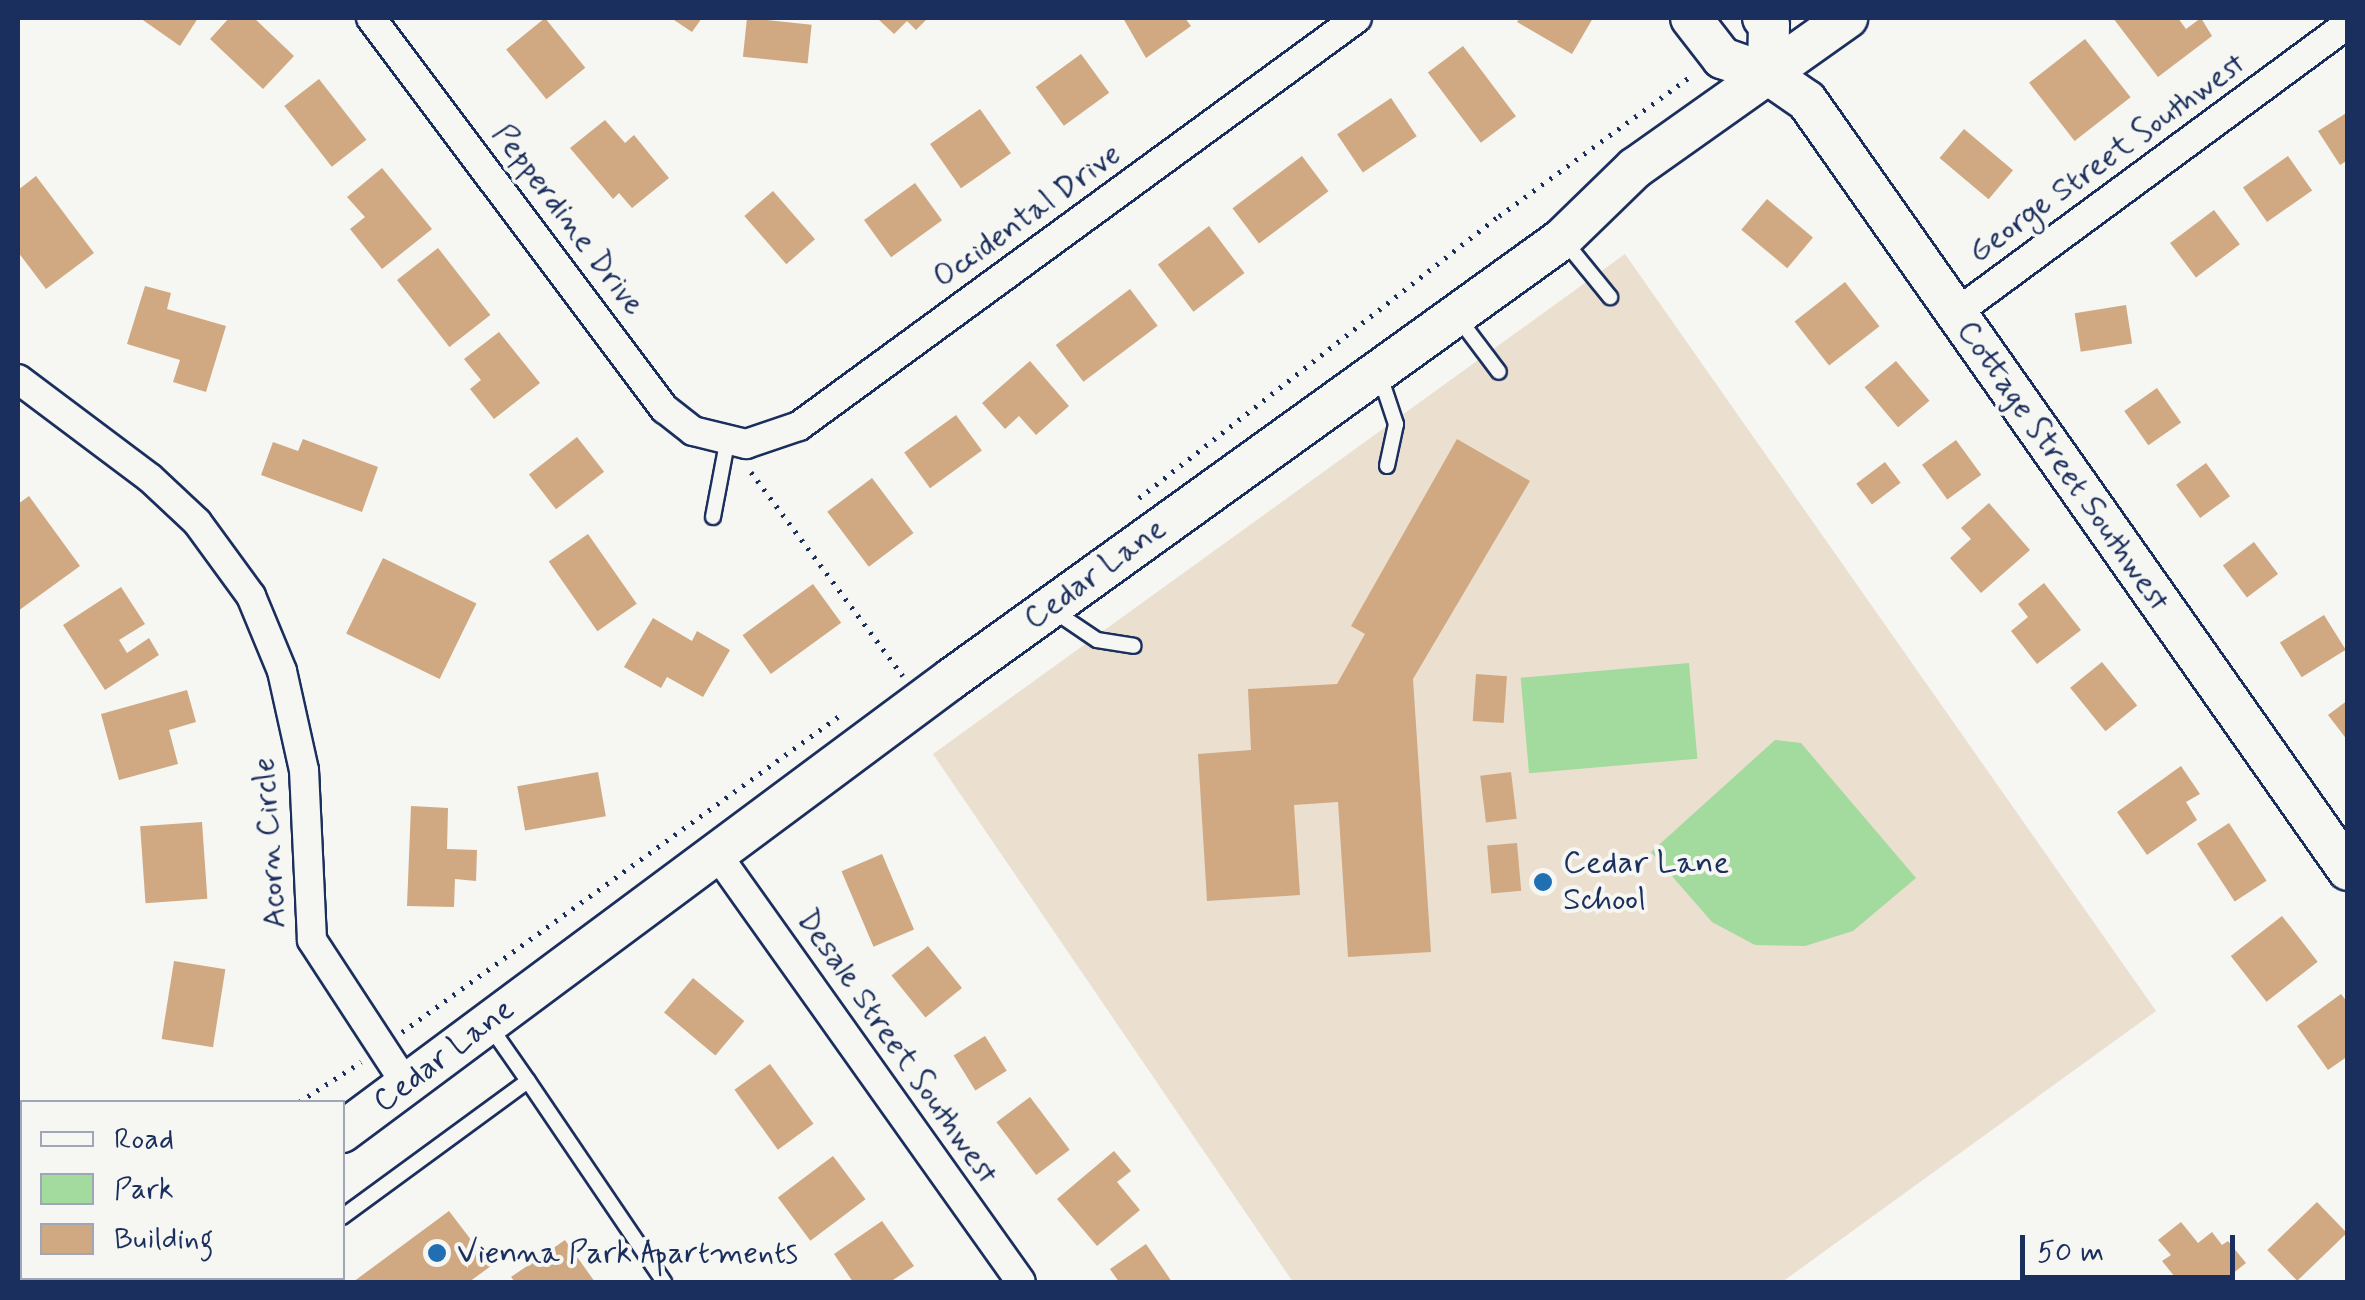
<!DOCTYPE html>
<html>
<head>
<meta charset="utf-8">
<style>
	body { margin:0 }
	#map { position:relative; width:2365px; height:1300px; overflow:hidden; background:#f6f6f2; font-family:Mynerve,sans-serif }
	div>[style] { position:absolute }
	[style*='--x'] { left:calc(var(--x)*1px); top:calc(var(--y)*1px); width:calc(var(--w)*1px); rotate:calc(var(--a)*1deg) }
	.built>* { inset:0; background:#ebdfd0 }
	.green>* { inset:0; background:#a3da9e; transform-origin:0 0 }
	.building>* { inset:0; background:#d0a982; transform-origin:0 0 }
	.path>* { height:5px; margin-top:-2.5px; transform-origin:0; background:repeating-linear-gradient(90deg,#1b2f5e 0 2.5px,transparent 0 10.5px) }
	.roads { filter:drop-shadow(2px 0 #1b2f5e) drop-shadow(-2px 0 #1b2f5e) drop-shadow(0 2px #1b2f5e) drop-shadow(0 -2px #1b2f5e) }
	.lane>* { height:14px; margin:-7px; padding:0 7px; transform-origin:7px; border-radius:7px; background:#f6f6f2 }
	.street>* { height:28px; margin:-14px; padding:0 14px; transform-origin:14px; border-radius:14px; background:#f6f6f2 }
	.secondary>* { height:40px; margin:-20px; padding:0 20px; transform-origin:20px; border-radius:20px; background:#f6f6f2 }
	.dots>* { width:28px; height:28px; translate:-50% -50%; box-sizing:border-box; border:5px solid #f6f6f2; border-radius:50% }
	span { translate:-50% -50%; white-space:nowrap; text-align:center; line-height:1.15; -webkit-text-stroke:8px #f6f6f2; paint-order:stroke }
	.street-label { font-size:32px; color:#1b2f5e }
	.poi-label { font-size:32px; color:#1b2f5e }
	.left { translate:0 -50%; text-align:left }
	.frame { position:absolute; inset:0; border:20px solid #1b2f5e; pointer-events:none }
	.legend { position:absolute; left:20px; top:1100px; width:325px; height:180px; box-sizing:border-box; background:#f6f6f2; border:2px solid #9ea6b7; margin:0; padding:12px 18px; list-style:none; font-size:30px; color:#1b2f5e }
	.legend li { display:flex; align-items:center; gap:20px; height:50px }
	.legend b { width:50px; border:2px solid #9ea6b7 }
	.scale { position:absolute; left:2020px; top:1235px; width:215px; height:45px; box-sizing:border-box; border:5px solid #1b2f5e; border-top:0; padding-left:12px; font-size:30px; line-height:35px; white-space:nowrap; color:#1b2f5e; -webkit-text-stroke:8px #f6f6f2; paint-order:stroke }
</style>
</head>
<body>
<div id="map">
	<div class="built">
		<div style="clip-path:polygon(1625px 254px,2156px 1011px,1782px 1282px,1293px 1282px,933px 754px)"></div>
	</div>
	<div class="green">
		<div style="left:1689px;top:663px;width:96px;height:169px;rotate:85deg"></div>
		<div style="clip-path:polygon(1775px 740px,1801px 743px,1916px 878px,1853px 931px,1805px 946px,1755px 945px,1712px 922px,1651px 852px)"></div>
	</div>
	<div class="building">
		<div style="clip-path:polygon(140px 18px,198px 18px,180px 46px)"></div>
		<div style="clip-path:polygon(229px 18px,254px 18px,294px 56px,263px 89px,210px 39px)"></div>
		<div style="left:545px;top:18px;width:64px;height:50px;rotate:51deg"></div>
		<div style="clip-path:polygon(671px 18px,702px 18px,692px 32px)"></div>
		<div style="left:747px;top:18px;width:65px;height:39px;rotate:6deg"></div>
		<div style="clip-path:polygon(877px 18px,928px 18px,916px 30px,907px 21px,894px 34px)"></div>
		<div style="clip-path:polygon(1123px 18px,1185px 18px,1191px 26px,1146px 58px)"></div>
		<div style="clip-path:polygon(1520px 18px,1593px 18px,1572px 54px,1517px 22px)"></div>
		<div style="clip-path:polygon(2113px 18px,2178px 18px,2186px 29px,2201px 18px,2212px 36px,2158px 77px)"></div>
		<div style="left:2085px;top:39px;width:74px;height:71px;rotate:52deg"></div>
		<div style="left:1463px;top:46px;width:88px;height:44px;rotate:53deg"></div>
		<div style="left:1081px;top:54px;width:48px;height:56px;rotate:54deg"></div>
		<div style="left:319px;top:79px;width:77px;height:44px;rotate:52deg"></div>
		<div style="left:1391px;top:98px;width:46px;height:65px;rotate:56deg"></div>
		<div style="left:980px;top:109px;width:54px;height:61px;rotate:55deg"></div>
		<div style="clip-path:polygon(2348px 112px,2348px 160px,2340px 165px,2318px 131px)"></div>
		<div style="clip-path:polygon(605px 120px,625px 143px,634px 135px,669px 178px,632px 208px,619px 193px,613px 199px,570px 148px)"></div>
		<div style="left:1964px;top:129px;width:64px;height:38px;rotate:40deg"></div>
		<div style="left:1302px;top:156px;width:44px;height:87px;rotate:53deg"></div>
		<div style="left:2288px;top:156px;width:42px;height:55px;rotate:55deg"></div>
		<div style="clip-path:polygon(382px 168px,432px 229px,382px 269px,350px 229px,365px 217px,347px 197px)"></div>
		<div style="clip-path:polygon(36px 176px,94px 253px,46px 289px,18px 252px,18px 190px)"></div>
		<div style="left:915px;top:183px;width:46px;height:63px;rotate:54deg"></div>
		<div style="left:773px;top:191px;width:64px;height:38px;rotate:49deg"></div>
		<div style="left:1767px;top:199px;width:60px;height:40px;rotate:40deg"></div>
		<div style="left:2214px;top:210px;width:43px;height:55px;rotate:53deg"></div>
		<div style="left:1209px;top:226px;width:59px;height:64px;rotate:53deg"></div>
		<div style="left:438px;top:248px;width:85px;height:52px;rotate:52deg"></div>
		<div style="left:1845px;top:282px;width:56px;height:64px;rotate:52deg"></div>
		<div style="clip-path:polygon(145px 286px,171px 293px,167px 309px,226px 326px,206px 392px,173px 382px,180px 360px,127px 344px)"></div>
		<div style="left:1130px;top:289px;width:46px;height:93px;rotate:53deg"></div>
		<div style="left:2126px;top:305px;width:39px;height:52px;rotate:81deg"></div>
		<div style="clip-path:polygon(499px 332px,540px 383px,494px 419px,470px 389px,481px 380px,464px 359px)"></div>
		<div style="clip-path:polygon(1030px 361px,1069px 406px,1036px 435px,1019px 416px,1005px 429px,982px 403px)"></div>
		<div style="left:1896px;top:361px;width:52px;height:41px;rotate:50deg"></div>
		<div style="left:2157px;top:388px;width:42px;height:40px;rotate:55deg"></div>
		<div style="left:956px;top:415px;width:44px;height:64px;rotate:54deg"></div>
		<div style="left:577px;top:437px;width:44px;height:61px;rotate:52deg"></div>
		<div style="clip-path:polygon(303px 439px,378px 467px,362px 512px,261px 475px,273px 442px,298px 451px)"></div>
		<div style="clip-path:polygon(1457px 439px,1530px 481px,1413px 679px,1431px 952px,1348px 957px,1338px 802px,1294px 805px,1300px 895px,1207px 901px,1198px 754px,1251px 750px,1248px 689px,1337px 684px,1365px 634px,1351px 626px)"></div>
		<div style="left:1956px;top:440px;width:43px;height:42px;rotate:54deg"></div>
		<div style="left:1885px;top:462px;width:26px;height:36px;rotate:53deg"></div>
		<div style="left:2206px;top:463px;width:41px;height:37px;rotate:54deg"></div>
		<div style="left:872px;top:478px;width:69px;height:56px;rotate:53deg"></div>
		<div style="clip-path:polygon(29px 496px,80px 566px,18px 611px,18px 504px)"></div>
		<div style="clip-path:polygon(1989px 503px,2030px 550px,1981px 593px,1950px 558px,1971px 539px,1961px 528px)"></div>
		<div style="left:588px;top:534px;width:85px;height:48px;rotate:55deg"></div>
		<div style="left:2254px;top:542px;width:40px;height:39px;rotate:53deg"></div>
		<div style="left:383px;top:558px;width:104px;height:84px;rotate:26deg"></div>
		<div style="clip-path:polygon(2044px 583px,2081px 630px,2037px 664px,2011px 631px,2028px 617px,2018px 604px)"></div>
		<div style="left:813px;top:584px;width:48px;height:87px;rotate:54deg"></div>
		<div style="clip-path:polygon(121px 587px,145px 624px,119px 640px,127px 653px,149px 638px,159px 655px,105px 690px,63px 625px)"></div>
		<div style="left:2324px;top:615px;width:41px;height:52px;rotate:58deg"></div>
		<div style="clip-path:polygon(653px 618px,692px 641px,697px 631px,730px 650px,703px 697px,667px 677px,661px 688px,624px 667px)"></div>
		<div style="left:2102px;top:662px;width:56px;height:41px;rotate:51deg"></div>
		<div style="left:1476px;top:674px;width:31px;height:47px;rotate:4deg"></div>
		<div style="clip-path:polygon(187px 690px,196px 722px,169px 730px,178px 764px,119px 780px,101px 714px)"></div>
		<div style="clip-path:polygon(2348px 700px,2348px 741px,2328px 715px)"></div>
		<div style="clip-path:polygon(2181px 766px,2200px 794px,2186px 802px,2197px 820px,2147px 855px,2117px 812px)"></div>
		<div style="left:598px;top:772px;width:45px;height:82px;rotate:80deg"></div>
		<div style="left:1511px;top:772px;width:47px;height:31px;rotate:83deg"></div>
		<div style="clip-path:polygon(411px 806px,448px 808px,447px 849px,477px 850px,476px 881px,455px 879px,454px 907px,407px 906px)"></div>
		<div style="left:202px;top:822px;width:77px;height:62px;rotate:86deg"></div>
		<div style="left:2229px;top:823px;width:69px;height:38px;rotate:57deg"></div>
		<div style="left:1517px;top:843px;width:48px;height:30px;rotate:85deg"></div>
		<div style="left:882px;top:854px;width:82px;height:44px;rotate:67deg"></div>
		<div style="left:2282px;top:916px;width:58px;height:65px;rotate:52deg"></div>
		<div style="left:928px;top:946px;width:54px;height:47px;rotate:51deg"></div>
		<div style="left:174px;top:961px;width:52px;height:79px;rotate:9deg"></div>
		<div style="left:693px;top:978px;width:67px;height:45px;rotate:40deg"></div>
		<div style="clip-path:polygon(2341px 994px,2348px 1003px,2348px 1056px,2328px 1070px,2297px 1026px)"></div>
		<div style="left:985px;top:1036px;width:41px;height:37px;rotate:58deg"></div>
		<div style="left:770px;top:1064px;width:74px;height:44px;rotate:54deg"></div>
		<div style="left:1030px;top:1097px;width:66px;height:42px;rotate:53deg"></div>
		<div style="clip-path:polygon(1114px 1151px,1131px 1171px,1117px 1182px,1140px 1210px,1097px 1246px,1057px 1199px)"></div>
		<div style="left:833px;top:1156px;width:54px;height:69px;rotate:53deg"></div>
		<div style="left:2317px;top:1202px;width:43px;height:69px;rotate:46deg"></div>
		<div style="clip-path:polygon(449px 1211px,491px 1266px,469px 1282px,353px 1282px)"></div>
		<div style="clip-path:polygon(882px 1221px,914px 1266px,890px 1282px,853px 1282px,834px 1254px)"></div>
		<div style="clip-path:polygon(2181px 1222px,2198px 1243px,2212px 1232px,2222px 1245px,2228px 1241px,2246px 1263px,2227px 1278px,2231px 1282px,2179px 1282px,2162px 1261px,2171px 1255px,2158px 1240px)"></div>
		<div style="clip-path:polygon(565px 1240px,595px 1282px,515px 1282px,511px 1277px)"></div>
		<div style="clip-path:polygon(1146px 1244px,1172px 1282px,1119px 1282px,1110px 1269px)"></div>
	</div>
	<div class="path">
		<div style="--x:751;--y:472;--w:254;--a:53.3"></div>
		<div style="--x:1139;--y:498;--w:457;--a:-38.1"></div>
		<div style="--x:1499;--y:216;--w:241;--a:-36.1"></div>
		<div style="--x:402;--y:1032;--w:539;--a:-35.87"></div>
		<div style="--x:299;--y:1102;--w:74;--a:-32.8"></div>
		<div style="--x:40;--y:1282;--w:8;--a:-30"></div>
	</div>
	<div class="roads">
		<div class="lane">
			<div style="--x:1566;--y:243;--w:70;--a:50.8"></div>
			<div style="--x:1459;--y:319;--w:66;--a:53"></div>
			<div style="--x:1379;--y:373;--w:54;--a:71.6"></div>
			<div style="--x:1396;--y:424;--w:43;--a:102.1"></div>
			<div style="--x:713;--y:517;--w:75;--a:-79.3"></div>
			<div style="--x:1054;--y:611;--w:52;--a:34"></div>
			<div style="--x:1097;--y:640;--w:37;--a:9"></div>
			<div style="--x:491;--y:1028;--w:65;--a:55.1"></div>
			<div style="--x:342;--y:1217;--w:230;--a:-36.2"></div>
			<div style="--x:528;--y:1081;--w:243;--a:55.9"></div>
			<div style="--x:255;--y:1282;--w:8;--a:-30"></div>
		</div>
		<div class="street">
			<div style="--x:371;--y:18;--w:489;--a:53.1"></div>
			<div style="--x:665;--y:409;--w:36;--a:38"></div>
			<div style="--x:693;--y:431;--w:55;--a:13.8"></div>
			<div style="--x:746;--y:444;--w:56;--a:-18.8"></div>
			<div style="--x:799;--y:426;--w:691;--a:-36.17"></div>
			<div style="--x:1956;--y:313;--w:487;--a:-36.4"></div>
			<div style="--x:18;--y:379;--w:165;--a:36.9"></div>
			<div style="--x:150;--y:478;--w:64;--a:43.1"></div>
			<div style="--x:197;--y:522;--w:92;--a:53.9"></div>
			<div style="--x:251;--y:596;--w:81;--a:67.5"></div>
			<div style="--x:282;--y:671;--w:101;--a:77.5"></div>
			<div style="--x:304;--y:770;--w:170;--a:87.3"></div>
			<div style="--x:312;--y:940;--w:174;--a:56.9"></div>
			<div style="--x:716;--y:853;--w:526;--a:54.59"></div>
		</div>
		<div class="secondary">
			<div style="--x:1691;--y:18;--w:51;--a:52.2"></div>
			<div style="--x:1722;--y:58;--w:49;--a:19.2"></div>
			<div style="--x:1768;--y:74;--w:47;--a:34.7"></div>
			<div style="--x:1807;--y:101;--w:940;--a:54.87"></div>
			<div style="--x:1763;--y:18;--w:9;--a:49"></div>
			<div style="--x:1769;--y:25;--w:49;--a:91.2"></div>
			<div style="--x:342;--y:1132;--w:759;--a:-36.64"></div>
			<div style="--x:951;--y:679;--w:753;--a:-35.76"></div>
			<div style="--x:1562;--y:239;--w:102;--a:-44.2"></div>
			<div style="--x:1635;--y:168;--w:260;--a:-35.3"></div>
			<div style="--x:139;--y:1282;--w:7;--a:-34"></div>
		</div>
	</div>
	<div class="dots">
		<div style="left:1543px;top:882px;background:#1f6fb2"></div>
		<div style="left:437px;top:1253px;background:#1f6fb2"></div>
	</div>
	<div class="street-label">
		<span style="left:2107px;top:158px;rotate:-36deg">George Street Southwest</span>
		<span style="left:1027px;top:216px;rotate:-36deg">Occidental Drive</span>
		<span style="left:568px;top:220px;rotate:53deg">Pepperdine Drive</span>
		<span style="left:2063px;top:466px;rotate:55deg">Cottage Street Southwest</span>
		<span style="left:1095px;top:574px;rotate:-36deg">Cedar Lane</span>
		<span style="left:270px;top:843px;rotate:-94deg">Acorn Circle</span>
		<span style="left:897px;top:1047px;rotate:55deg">Desale Street Southwest</span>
		<span style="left:444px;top:1056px;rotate:-37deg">Cedar Lane</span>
	</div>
	<div class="poi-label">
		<span class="left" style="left:1563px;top:882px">Cedar Lane<br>School</span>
		<span class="left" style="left:457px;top:1253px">Vienna Park Apartments</span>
	</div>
	<div class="frame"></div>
	<ul class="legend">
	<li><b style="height:12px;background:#f6f6f2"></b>Road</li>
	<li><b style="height:28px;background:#a3da9e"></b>Park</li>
	<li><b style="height:28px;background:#d0a982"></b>Building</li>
	</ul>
	<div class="scale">50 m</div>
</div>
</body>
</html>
